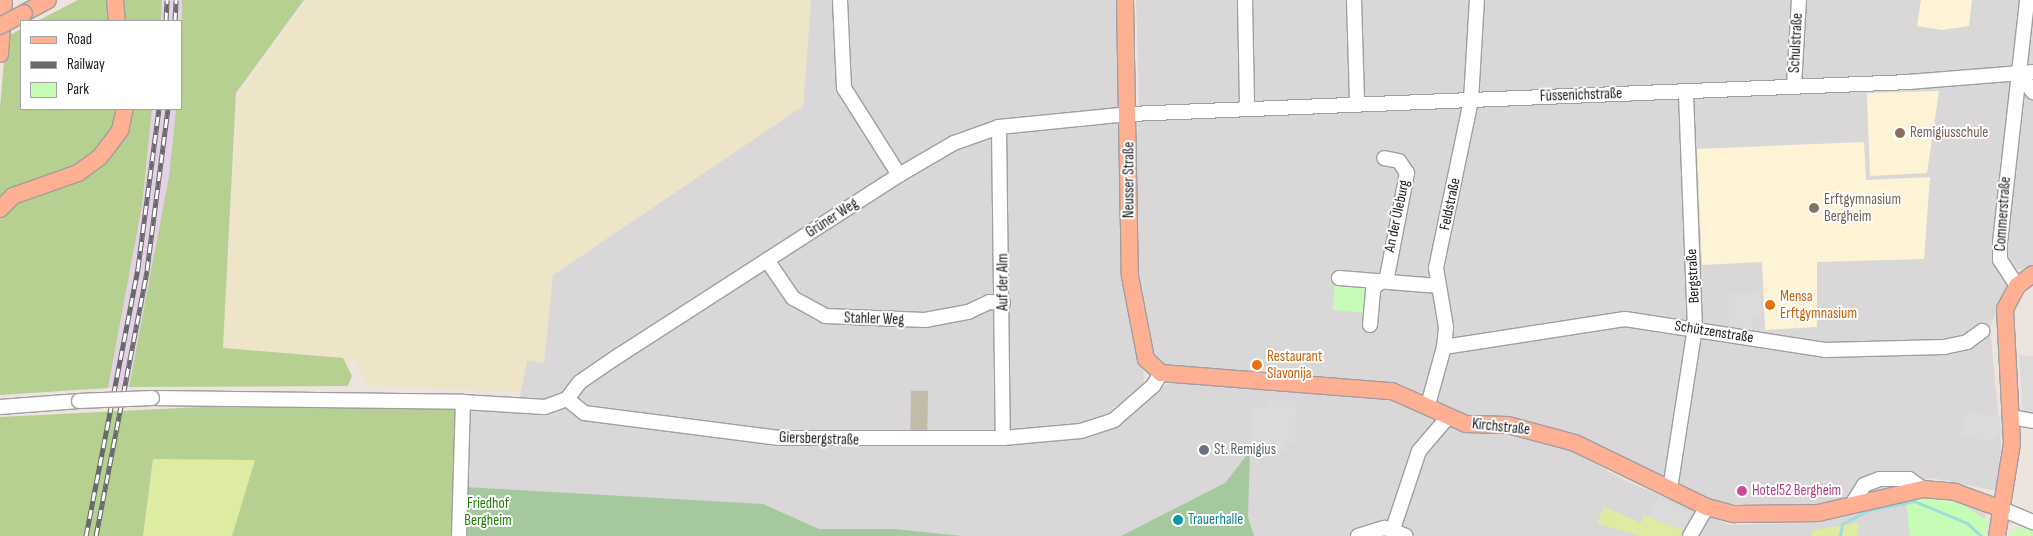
<!DOCTYPE html>
<html>
<head>
<meta charset="utf-8">
<style>
	body { margin:0 }
	#map { position:relative; width:2033px; height:536px; overflow:hidden; background:#ede4df; font-family:"Sofia Sans Condensed",sans-serif }
	div>[style] { position:absolute }
	[style*='--x'] { left:calc(var(--x)*1px); top:calc(var(--y)*1px); width:calc(var(--w)*1px); rotate:calc(var(--a)*1deg) }
	.residential>* { inset:0; background:#d9d7d8 }
	.industrial>* { inset:0; background:#e4d0e7 }
	.education>* { inset:0; background:#fff3d6 }
	.construction>* { inset:0; background:#c2bbaa; transform-origin:0 0 }
	.farmland>* { inset:0; background:#eee5c8 }
	.grass>* { inset:0; background:#ddeca0 }
	.forest>* { inset:0; background:#b6d091 }
	.cemetery>* { inset:0; background:#a5c89f }
	.park>* { inset:0; background:#c7fcb7; transform-origin:0 0 }
	.parking>* { inset:0; background:#dbdbdb }
	.stream>* { height:3px; margin:-1.5px; padding:0 1.5px; transform-origin:1.5px; border-radius:1.5px; background:#9cded9 }
	.roads { filter:drop-shadow(1px 0 #9f9f9f) drop-shadow(-1px 0 #9f9f9f) drop-shadow(0 1px #9f9f9f) drop-shadow(0 -1px #9f9f9f) }
	.minor>* { height:14px; margin:-7px; padding:0 7px; transform-origin:7px; border-radius:7px; background:#fff }
	.major>* { height:16px; margin:-8px; padding:0 8px; transform-origin:8px; border-radius:8px; background:#ffaf92 }
	.rail>* { height:5px; margin-top:-2.5px; transform-origin:0; background:repeating-linear-gradient(90deg,#fff 0 9px,#696969 0 18px); box-sizing:border-box; border-block:1px solid #696969 }
	.bridges { filter:drop-shadow(1px 0 #9f9f9f) drop-shadow(-1px 0 #9f9f9f) drop-shadow(0 1px #9f9f9f) drop-shadow(0 -1px #9f9f9f) }
	.minor-bridge>* { height:14px; margin:-7px; padding:0 7px; transform-origin:7px; border-radius:7px; background:#fff }
	.major-bridge>* { height:16px; margin:-8px; padding:0 8px; transform-origin:8px; border-radius:8px; background:#ffaf92 }
	.dots>* { width:14px; height:14px; translate:-50% -50%; box-sizing:border-box; border:2px solid #fff; border-radius:50% }
	span { translate:-50% -50%; white-space:nowrap; text-align:center; line-height:1.15; -webkit-text-stroke:4px #fff; paint-order:stroke }
	.street-label { font-size:15px; color:#1b1b1b }
	.education-label { font-size:15px; color:#785e54 }
	.left { translate:0 -50%; text-align:left }
	.food-label { font-size:15px; color:#c56008 }
	.worship-label { font-size:15px; color:#5b616d }
	.hotel-label { font-size:15px; color:#b23c85 }
	.park-label { font-size:15px; color:#1f7d04 }
	.culture-label { font-size:15px; color:#0d838f }
	.legend { position:absolute; left:20px; top:20px; width:162px; height:90px; box-sizing:border-box; background:#fff; border:1px solid #a4a4a4; margin:0; padding:6px 9px; list-style:none; font-size:15px; color:#1b1b1b }
	.legend li { display:flex; align-items:center; gap:10px; height:25px }
	.legend b { width:25px; border:1px solid #a4a4a4 }
</style>
</head>
<body>
<div id="map">
	<div class="residential">
		<div style="clip-path:polygon(811px 0,1118px 0,1145px 395px,1170px 383px,1247px 382px,1382px 393px,1563px 446px,1626px 481px,1731px 525px,1802px 523px,1918px 493px,1988px 506px,1980px 536px,458px 536px,465px 409px,517px 411px,527px 360px,544px 362px,553px 275px,803px 106px)"></div>
		<div style="clip-path:polygon(1136px 0,2033px 0,2033px 268px,2012px 270px,1990px 328px,2001px 445px,1997px 491px,1931px 478px,1830px 505px,1718px 504px,1581px 438px,1463px 418px,1399px 383px,1169px 371px,1153px 357px,1138px 320px,1134px 202px,1139px 97px)"></div>
	</div>
	<div class="industrial">
		<div style="clip-path:polygon(162px 0,182px 0,181px 42px,181px 21px,161px 21px)"></div>
		<div style="clip-path:polygon(152px 109px,176px 109px,169px 176px,129px 387px,108px 388px,142px 206px)"></div>
	</div>
	<div class="education">
		<div style="clip-path:polygon(1921px 0,1972px 0,1969px 26px,1942px 30px,1917px 26px)"></div>
		<div style="clip-path:polygon(1939px 91px,1927px 173px,1870px 176px,1867px 93px)"></div>
		<div style="clip-path:polygon(1864px 142px,1866px 180px,1930px 177px,1924px 259px,1817px 262px,1817px 327px,1765px 330px,1762px 262px,1702px 265px,1697px 149px)"></div>
	</div>
	<div class="construction">
		<div style="left:928px;top:391px;width:41px;height:17px;rotate:91deg"></div>
	</div>
	<div class="farmland">
		<div style="clip-path:polygon(307px 0,811px 0,803px 106px,553px 275px,544px 363px,527px 360px,521px 391px,367px 386px,355px 361px,223px 349px,238px 94px)"></div>
	</div>
	<div class="grass">
		<div style="clip-path:polygon(153px 459px,255px 460px,232px 536px,143px 536px)"></div>
		<div style="clip-path:polygon(1604px 507px,1641px 523px,1644px 515px,1684px 531px,1682px 536px,1639px 536px,1597px 523px)"></div>
		<div style="clip-path:polygon(1859px 523px,1857px 536px,1812px 536px,1812px 530px)"></div>
	</div>
	<div class="forest">
		<div style="clip-path:polygon(78px 0,162px 0,161px 21px,37px 21px)"></div>
		<div style="clip-path:polygon(182px 0,304px 0,236px 93px,223px 348px,343px 358px,352px 376px,348px 386px,129px 387px,169px 176px,176px 109px,181px 109px)"></div>
		<div style="clip-path:polygon(21px 29px,21px 109px,152px 109px,142px 206px,108px 388px,0 395px,0 108px,6px 37px)"></div>
		<div style="clip-path:polygon(260px 404px,452px 408px,456px 414px,452px 536px,232px 536px,255px 460px,153px 459px,143px 536px,0 536px,0 417px)"></div>
	</div>
	<div class="cemetery">
		<div style="clip-path:polygon(1250px 451px,1248px 517px,1254px 536px,1121px 536px,1225px 483px)"></div>
		<div style="clip-path:polygon(464px 487px,763px 504px,819px 529px,894px 529px,962px 536px,463px 536px)"></div>
	</div>
	<div class="park">
		<div style="left:1335px;top:282px;width:33px;height:28px;rotate:5deg"></div>
		<div style="clip-path:polygon(1923px 496px,1954px 498px,1989px 522px,1985px 536px,1910px 536px,1906px 501px)"></div>
		<div style="clip-path:polygon(2018px 527px,2033px 528px,2033px 536px,2008px 536px)"></div>
	</div>
	<div class="parking">
		<div style="clip-path:polygon(1760px 293px,1761px 318px,1753px 318px,1752px 330px,1729px 326px,1729px 294px)"></div>
		<div style="clip-path:polygon(2019px 355px,2033px 356px,2033px 416px,2023px 415px)"></div>
		<div style="clip-path:polygon(1268px 400px,1297px 401px,1295px 443px,1285px 443px,1285px 452px,1261px 450px,1261px 443px,1250px 442px,1252px 407px,1267px 407px)"></div>
		<div style="clip-path:polygon(1966px 411px,2000px 417px,2002px 435px,1996px 435px,1995px 443px,1961px 436px)"></div>
		<div style="clip-path:polygon(1658px 495px,1691px 512px,1684px 531px,1648px 517px)"></div>
	</div>
	<div class="stream">
		<div style="--x:1840;--y:536;--w:12;--a:-81"></div>
		<div style="--x:1842;--y:524;--w:30;--a:-28"></div>
		<div style="--x:1868;--y:510;--w:47;--a:-11.1"></div>
		<div style="--x:1914;--y:501;--w:57;--a:22.5"></div>
		<div style="--x:1967;--y:523;--w:19;--a:43"></div>
	</div>
	<div class="roads">
		<div class="minor">
			<div style="--x:840;--y:0;--w:88;--a:87.4"></div>
			<div style="--x:844;--y:88;--w:103;--a:57.7"></div>
			<div style="--x:1245;--y:0;--w:109;--a:88.9"></div>
			<div style="--x:1354;--y:0;--w:104;--a:88.3"></div>
			<div style="--x:2019;--y:73;--w:24;--a:54"></div>
			<div style="--x:1794;--y:86;--w:86;--a:-86.7"></div>
			<div style="--x:999;--y:127;--w:311;--a:89.3"></div>
			<div style="--x:767;--y:260;--w:46;--a:55.6"></div>
			<div style="--x:793;--y:298;--w:37;--a:29"></div>
			<div style="--x:825;--y:316;--w:100;--a:2.3"></div>
			<div style="--x:925;--y:320;--w:44;--a:-10.5"></div>
			<div style="--x:968;--y:312;--w:23;--a:-25"></div>
			<div style="--x:989;--y:302;--w:14;--a:4"></div>
			<div style="--x:1339;--y:278;--w:100;--a:4.6"></div>
			<div style="--x:2017;--y:286;--w:31;--a:-123"></div>
			<div style="--x:2000;--y:260;--w:18;--a:-90"></div>
			<div style="--x:2000;--y:242;--w:244;--a:-83.6"></div>
			<div style="--x:1370;--y:325;--w:37;--a:-85"></div>
			<div style="--x:1373;--y:288;--w:18;--a:-38"></div>
			<div style="--x:1387;--y:277;--w:106;--a:-79.1"></div>
			<div style="--x:1407;--y:173;--w:14;--a:-124"></div>
			<div style="--x:1399;--y:161;--w:15;--a:-169"></div>
			<div style="--x:1444;--y:347;--w:183;--a:-8.8"></div>
			<div style="--x:1625;--y:319;--w:202;--a:8.8"></div>
			<div style="--x:1825;--y:350;--w:119;--a:-1.4"></div>
			<div style="--x:1944;--y:347;--w:24;--a:-12"></div>
			<div style="--x:1967;--y:342;--w:19;--a:-36"></div>
			<div style="--x:152;--y:398;--w:311;--a:0.7"></div>
			<div style="--x:463;--y:402;--w:82;--a:3.5"></div>
			<div style="--x:545;--y:407;--w:23;--a:-20"></div>
			<div style="--x:567;--y:399;--w:22;--a:39"></div>
			<div style="--x:584;--y:413;--w:197;--a:7.3"></div>
			<div style="--x:779;--y:438;--w:224;--a:0"></div>
			<div style="--x:1003;--y:438;--w:78;--a:-5.1"></div>
			<div style="--x:1081;--y:431;--w:35;--a:-18"></div>
			<div style="--x:1114;--y:420;--w:52;--a:-41.1"></div>
			<div style="--x:1153;--y:386;--w:15;--a:-58"></div>
			<div style="--x:567;--y:399;--w:21;--a:-53"></div>
			<div style="--x:580;--y:382;--w:46;--a:-34.4"></div>
			<div style="--x:618;--y:356;--w:334;--a:-32.8"></div>
			<div style="--x:899;--y:175;--w:64;--a:-30.2"></div>
			<div style="--x:954;--y:143;--w:48;--a:-19.6"></div>
			<div style="--x:999;--y:127;--w:132;--a:-5.7"></div>
			<div style="--x:1130;--y:114;--w:780;--a:-2.35"></div>
			<div style="--x:1909;--y:82;--w:124;--a:-4.6"></div>
			<div style="--x:1428;--y:405;--w:60;--a:-74.6"></div>
			<div style="--x:1444;--y:347;--w:20;--a:-84"></div>
			<div style="--x:1446;--y:327;--w:60;--a:-99.6"></div>
			<div style="--x:1436;--y:268;--w:172;--a:-78.2"></div>
			<div style="--x:1471;--y:100;--w:100;--a:-86.6"></div>
			<div style="--x:0;--y:407;--w:79;--a:-4.3"></div>
			<div style="--x:2011;--y:417;--w:22;--a:10"></div>
			<div style="--x:1670;--y:489;--w:163;--a:-81.2"></div>
			<div style="--x:1695;--y:328;--w:237;--a:-92.2"></div>
			<div style="--x:1851;--y:506;--w:25;--a:-58"></div>
			<div style="--x:1864;--y:485;--w:17;--a:-21"></div>
			<div style="--x:1880;--y:479;--w:29;--a:0"></div>
			<div style="--x:1909;--y:479;--w:17;--a:36"></div>
			<div style="--x:2002;--y:509;--w:34;--a:23"></div>
			<div style="--x:1393;--y:529;--w:82;--a:-71.6"></div>
			<div style="--x:1419;--y:451;--w:45;--a:-49.5"></div>
			<div style="--x:459;--y:536;--w:134;--a:-88.3"></div>
			<div style="--x:1358;--y:536;--w:28;--a:-17"></div>
			<div style="--x:1385;--y:528;--w:22;--a:21"></div>
			<div style="--x:1690;--y:536;--w:34;--a:-60"></div>
		</div>
		<div class="major">
			<div style="--x:115;--y:0;--w:21;--a:85"></div>
			<div style="--x:1125;--y:0;--w:276;--a:89"></div>
			<div style="--x:1130;--y:276;--w:85;--a:79.1"></div>
			<div style="--x:1146;--y:359;--w:21;--a:43"></div>
			<div style="--x:1161;--y:373;--w:232;--a:4.5"></div>
			<div style="--x:1392;--y:391;--w:81;--a:24"></div>
			<div style="--x:1466;--y:424;--w:42;--a:1.4"></div>
			<div style="--x:1508;--y:425;--w:69;--a:15"></div>
			<div style="--x:1575;--y:443;--w:147;--a:25.9"></div>
			<div style="--x:1707;--y:507;--w:28;--a:15"></div>
			<div style="--x:1734;--y:514;--w:84;--a:-0.7"></div>
			<div style="--x:1818;--y:513;--w:108;--a:-12.9"></div>
			<div style="--x:1923;--y:489;--w:32;--a:5"></div>
			<div style="--x:1955;--y:492;--w:50;--a:19.9"></div>
			<div style="--x:24;--y:13;--w:27;--a:-28"></div>
			<div style="--x:0;--y:54;--w:54;--a:-85.8"></div>
			<div style="--x:0;--y:209;--w:18;--a:-45"></div>
			<div style="--x:13;--y:196;--w:69;--a:-19.5"></div>
			<div style="--x:78;--y:173;--w:27;--a:-36"></div>
			<div style="--x:100;--y:157;--w:34;--a:-53"></div>
			<div style="--x:120;--y:130;--w:22;--a:-77"></div>
			<div style="--x:1997;--y:536;--w:94;--a:-80.8"></div>
			<div style="--x:2012;--y:443;--w:134;--a:-93"></div>
			<div style="--x:2005;--y:309;--w:26;--a:-62"></div>
			<div style="--x:2017;--y:286;--w:20;--a:-37"></div>
		</div>
	</div>
	<div class="rail">
		<div style="--x:166;--y:21;--w:21;--a:-87"></div>
		<div style="--x:175;--y:21;--w:21;--a:-87"></div>
		<div style="--x:86;--y:536;--w:273;--a:-79"></div>
		<div style="--x:138;--y:268;--w:160;--a:-82.5"></div>
		<div style="--x:96;--y:536;--w:271;--a:-79.1"></div>
		<div style="--x:147;--y:270;--w:162;--a:-82.6"></div>
	</div>
	<div class="bridges">
		<div class="minor-bridge">
			<div style="--x:79;--y:401;--w:73;--a:-2.4"></div>
		</div>
		<div class="major-bridge">
			<div style="--x:0;--y:26;--w:27;--a:-28"></div>
		</div>
	</div>
	<div class="dots">
		<div style="left:1900px;top:133px;background:#8d6e63"></div>
		<div style="left:1814px;top:208px;background:#8d6e63"></div>
		<div style="left:1770px;top:305px;background:#e8710a"></div>
		<div style="left:1257px;top:365px;background:#e8710a"></div>
		<div style="left:1204px;top:450px;background:#6b7280"></div>
		<div style="left:1742px;top:491px;background:#d1479c"></div>
		<div style="left:1178px;top:520px;background:#0f9aa8"></div>
	</div>
	<div class="street-label">
		<span style="left:1796px;top:43px;rotate:-87deg">Schulstraße</span>
		<span style="left:1581px;top:95px;rotate:-2deg">Füssenichstraße</span>
		<span style="left:1129px;top:180px;rotate:-90deg">Neusser Straße</span>
		<span style="left:1450px;top:204px;rotate:-78deg">Feldstraße</span>
		<span style="left:2003px;top:214px;rotate:-86deg">Commerstraße</span>
		<span style="left:1397px;top:216px;rotate:-78deg">An der Üleburg</span>
		<span style="left:832px;top:218px;rotate:-33deg">Grüner Weg</span>
		<span style="left:1693px;top:276px;rotate:-93deg">Bergstraße</span>
		<span style="left:1003px;top:282px;rotate:-90deg">Auf der Alm</span>
		<span style="left:874px;top:319px;rotate:2deg">Stahler Weg</span>
		<span style="left:1714px;top:332px;rotate:9deg">Schützenstraße</span>
		<span style="left:1501px;top:427px;rotate:6deg">Kirchstraße</span>
		<span style="left:819px;top:439px;rotate:2deg">Giersbergstraße</span>
	</div>
	<div class="education-label">
		<span class="left" style="left:1910px;top:133px">Remigiusschule</span>
		<span class="left" style="left:1824px;top:208px">Erftgymnasium<br>Bergheim</span>
	</div>
	<div class="food-label">
		<span class="left" style="left:1780px;top:305px">Mensa<br>Erftgymnasium</span>
		<span class="left" style="left:1267px;top:365px">Restaurant<br>Slavonija</span>
	</div>
	<div class="worship-label">
		<span class="left" style="left:1214px;top:450px">St. Remigius</span>
	</div>
	<div class="hotel-label">
		<span class="left" style="left:1752px;top:491px">Hotel52 Bergheim</span>
	</div>
	<div class="park-label">
		<span style="left:488px;top:512px">Friedhof<br>Bergheim</span>
	</div>
	<div class="culture-label">
		<span class="left" style="left:1188px;top:520px">Trauerhalle</span>
	</div>
	<ul class="legend">
	<li><b style="height:6px;background:#ffaf92"></b>Road</li>
	<li><b style="height:6px;background:#696969"></b>Railway</li>
	<li><b style="height:14px;background:#c7fcb7"></b>Park</li>
	</ul>
</div>
</body>
</html>
